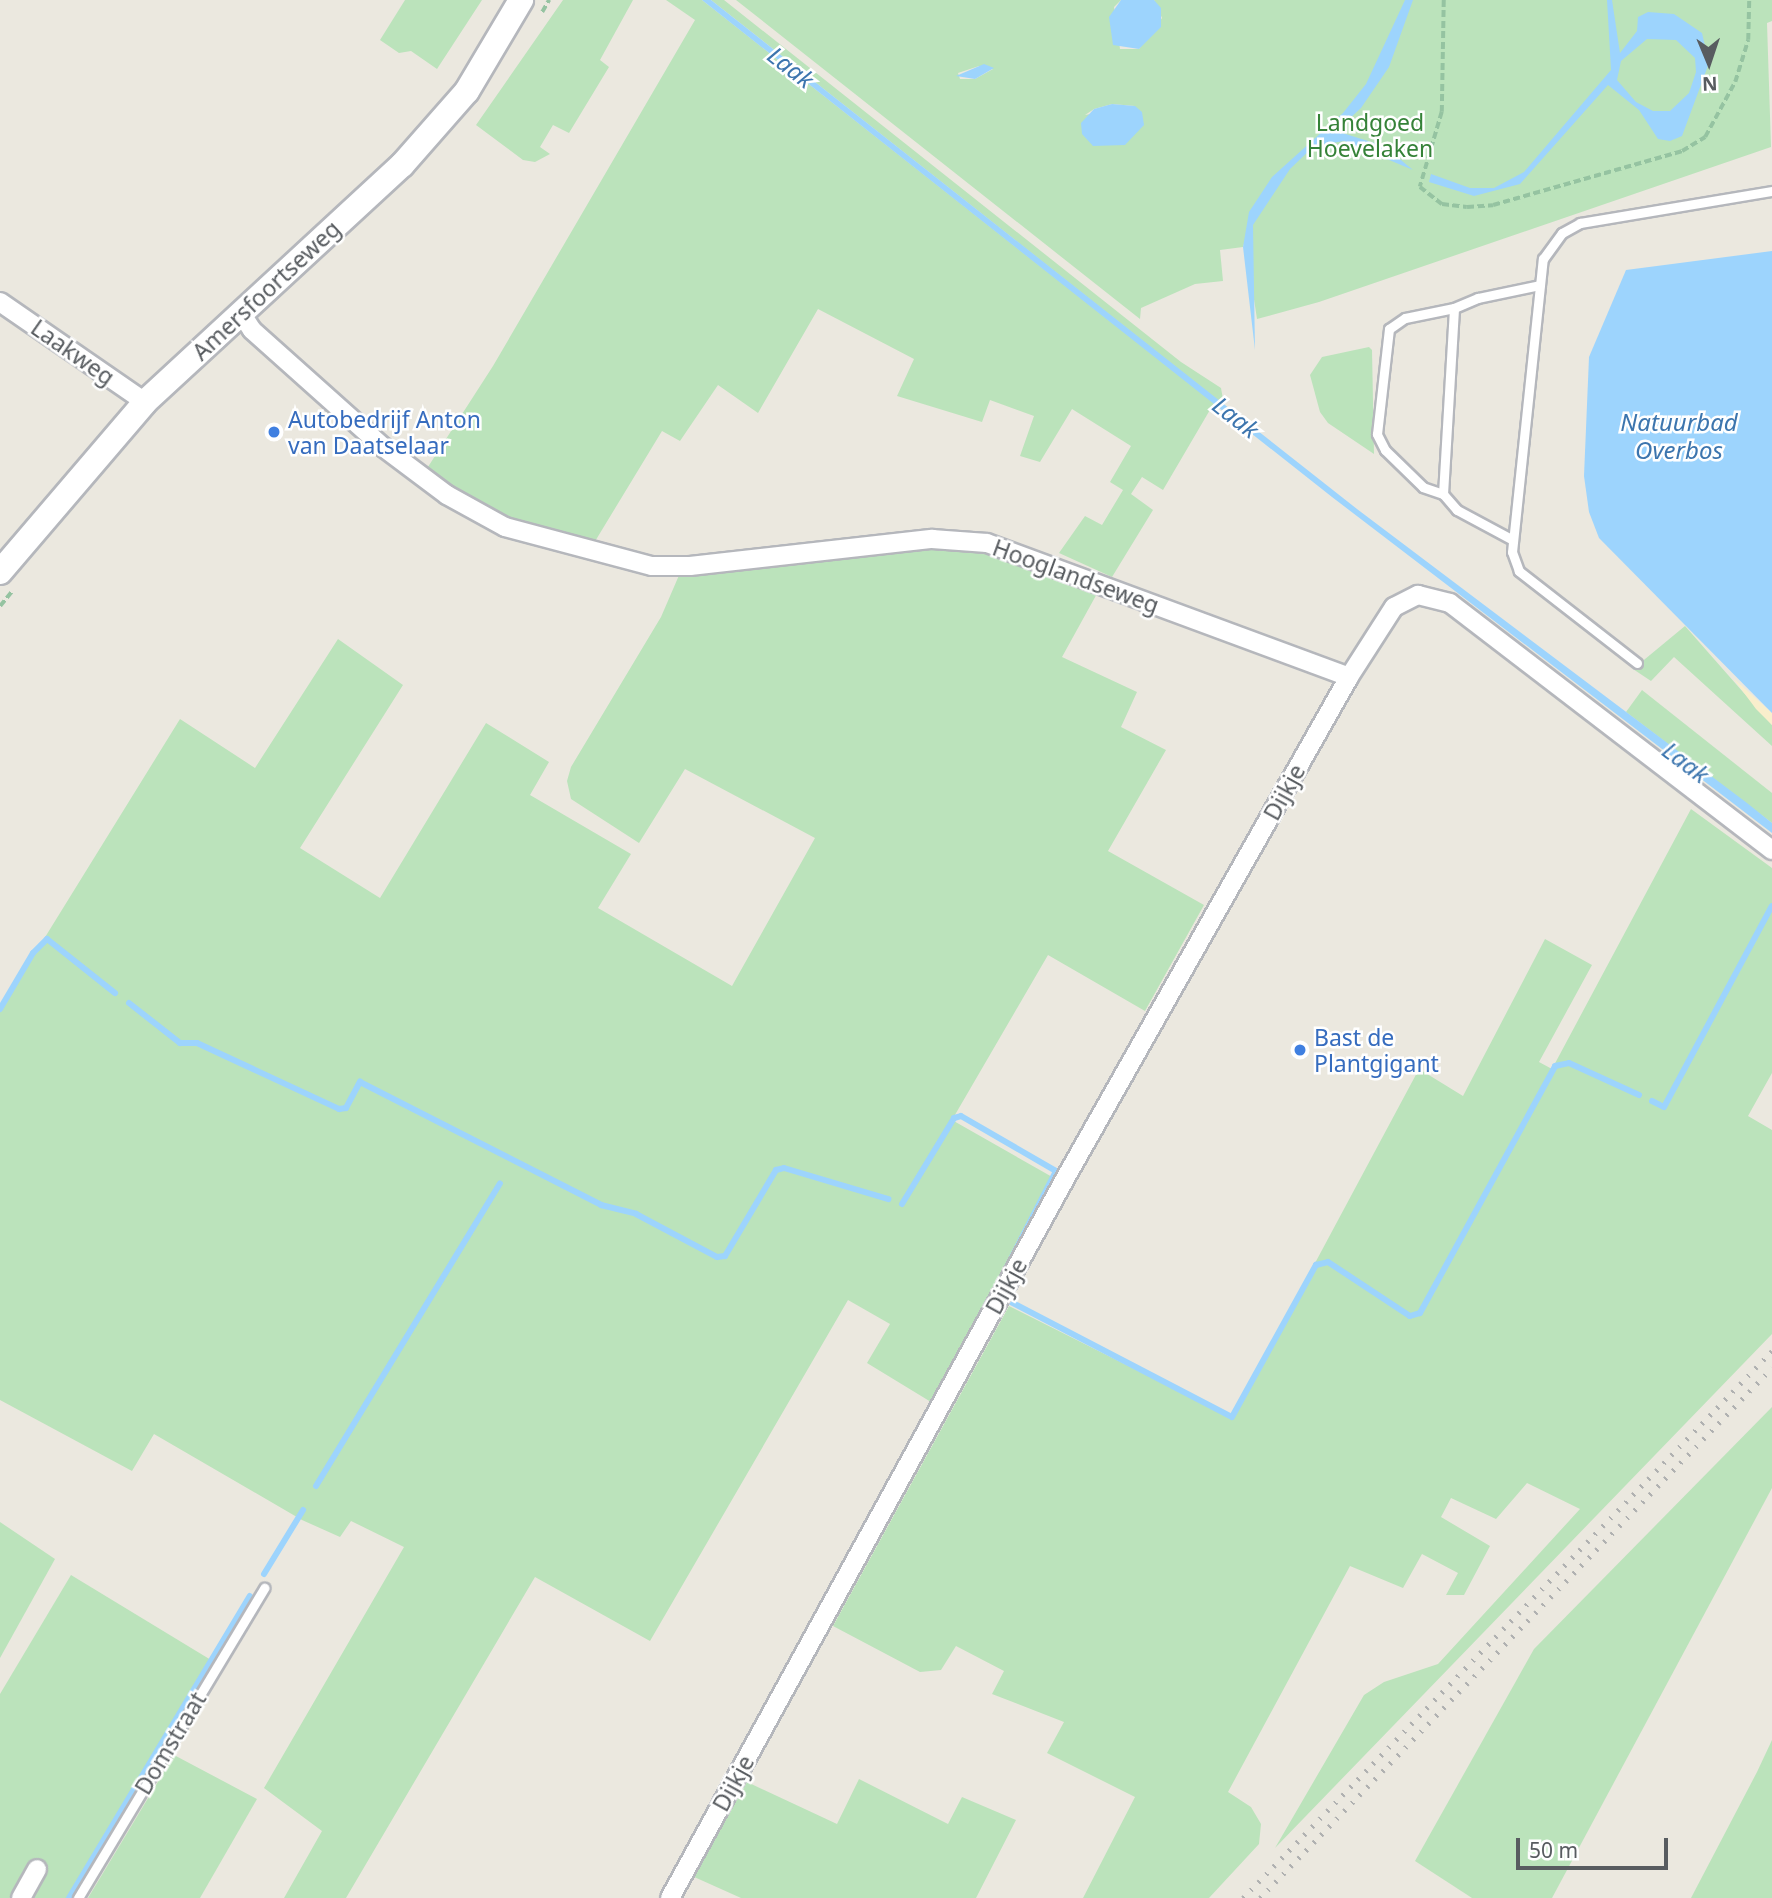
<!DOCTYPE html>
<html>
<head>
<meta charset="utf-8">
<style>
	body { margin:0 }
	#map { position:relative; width:1772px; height:1898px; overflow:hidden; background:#ebe8df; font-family:"Noto Sans",sans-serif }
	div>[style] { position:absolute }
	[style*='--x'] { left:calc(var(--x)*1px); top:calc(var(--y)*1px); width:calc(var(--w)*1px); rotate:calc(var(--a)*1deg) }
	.green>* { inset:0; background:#bbe3bb }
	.sand>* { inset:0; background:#f9eecc }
	.water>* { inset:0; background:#9dd4fd }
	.stream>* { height:6px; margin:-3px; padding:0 3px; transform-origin:3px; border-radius:3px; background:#9dd4fd }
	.path>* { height:3.5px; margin-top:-1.75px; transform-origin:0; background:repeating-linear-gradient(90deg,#95c3a1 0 7px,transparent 0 10.5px) }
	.roads { filter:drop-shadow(2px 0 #b5b7bc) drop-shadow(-2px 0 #b5b7bc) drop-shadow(0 2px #b5b7bc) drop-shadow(0 -2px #b5b7bc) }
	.service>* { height:9px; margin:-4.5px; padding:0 4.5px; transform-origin:4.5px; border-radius:4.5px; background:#fff }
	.minor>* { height:18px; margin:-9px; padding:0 9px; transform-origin:9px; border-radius:9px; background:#fff }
	.secondary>* { height:24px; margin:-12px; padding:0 12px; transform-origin:12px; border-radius:12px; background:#fff }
	.rail>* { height:5px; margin-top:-2.5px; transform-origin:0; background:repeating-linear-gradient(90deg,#b0b1b1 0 2px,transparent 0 11px) }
	.dots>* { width:19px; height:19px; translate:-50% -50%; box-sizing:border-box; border:4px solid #fff; border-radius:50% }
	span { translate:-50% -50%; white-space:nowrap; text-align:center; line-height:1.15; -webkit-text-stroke:5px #fff; paint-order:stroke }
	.park-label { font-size:23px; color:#358238 }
	.street-label { font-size:23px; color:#585c60 }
	.shop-label { font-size:23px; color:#366cbe }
	.left { translate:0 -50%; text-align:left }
	.water-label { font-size:24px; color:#3c75ae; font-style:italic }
	.north { position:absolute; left:1674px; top:28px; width:70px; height:70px; -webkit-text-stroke:5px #fff; paint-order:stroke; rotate:178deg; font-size:19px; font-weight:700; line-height:28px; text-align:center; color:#585c60 }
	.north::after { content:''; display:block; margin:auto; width:24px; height:32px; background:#585c60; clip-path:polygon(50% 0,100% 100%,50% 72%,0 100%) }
	.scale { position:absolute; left:1516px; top:1838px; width:152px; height:32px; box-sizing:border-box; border:4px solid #585c60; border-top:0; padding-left:9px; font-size:21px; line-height:24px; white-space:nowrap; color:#585c60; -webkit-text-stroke:5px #fff; paint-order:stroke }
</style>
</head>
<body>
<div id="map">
	<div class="green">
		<div style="clip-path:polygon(405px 0,482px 0,437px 69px,411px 51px,399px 53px,380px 40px)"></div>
		<div style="clip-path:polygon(563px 0,633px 0,600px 60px,609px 67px,569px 133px,553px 125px,540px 147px,550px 154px,535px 162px,523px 160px,476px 125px)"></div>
		<div style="clip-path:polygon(666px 0,702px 0,1214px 403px,1163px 490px,1142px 477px,1131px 494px,1153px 510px,1112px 577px,1059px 553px,1085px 516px,1102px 525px,1123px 490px,1110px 482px,1131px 446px,1072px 409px,1040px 462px,1020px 456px,1034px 416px,990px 400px,982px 422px,897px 396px,914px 359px,818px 309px,758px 413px,718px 385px,680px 441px,662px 431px,594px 543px,487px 510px,426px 470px,493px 366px,695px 20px)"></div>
		<div style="clip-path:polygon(711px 0,724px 0,1181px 362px,1221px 388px,1224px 405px)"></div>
		<div style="clip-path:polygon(evenodd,736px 0,1121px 0,1114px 7px,1120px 49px,1139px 49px,1162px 18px,1154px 0,1772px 0,1772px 21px,1767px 23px,1771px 147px,1319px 302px,1257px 319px,1245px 240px,1243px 247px,1220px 250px,1223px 281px,1195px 284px,1141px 308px,1140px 319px,736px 0,979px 66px,993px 69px,975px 79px,960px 79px,958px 73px,979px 66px,736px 0,1112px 104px,1135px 106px,1085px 115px,1094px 109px,1112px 104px)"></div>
		<div style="clip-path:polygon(1369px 347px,1372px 350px,1374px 454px,1328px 423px,1320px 412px,1310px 375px,1322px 357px)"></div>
		<div style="clip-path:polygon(947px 547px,999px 555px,1099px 590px,1062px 657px,1137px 692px,1121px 727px,1166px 750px,1108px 851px,1204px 905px,1145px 1011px,1048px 955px,952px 1120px,1054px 1178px,931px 1402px,867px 1363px,890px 1324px,848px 1300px,650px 1641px,535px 1577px,346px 1898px,284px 1898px,322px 1831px,264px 1788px,404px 1547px,351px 1521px,340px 1537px,302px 1520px,154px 1434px,132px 1471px,0 1400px,0 1010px,180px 719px,255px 768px,338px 639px,403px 685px,300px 848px,380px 898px,486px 723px,549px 762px,530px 795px,631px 854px,598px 908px,732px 986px,815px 838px,685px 769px,639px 843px,571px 799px,567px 781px,571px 767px,661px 617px,680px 573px)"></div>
		<div style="clip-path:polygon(1685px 626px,1772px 725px,1772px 746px,1674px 657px,1651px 681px,1633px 669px)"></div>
		<div style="clip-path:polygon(1642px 690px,1772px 793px,1772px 823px,1626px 712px)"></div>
		<div style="clip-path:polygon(1691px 809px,1772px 868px,1772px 1073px,1748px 1116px,1772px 1130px,1772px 1334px,1275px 1848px,1364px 1695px,1384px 1682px,1438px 1664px,1580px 1509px,1527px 1483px,1496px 1519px,1451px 1498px,1441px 1517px,1490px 1546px,1464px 1595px,1446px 1595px,1458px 1573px,1422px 1554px,1403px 1588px,1350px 1566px,1228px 1792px,1251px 1807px,1261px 1824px,1259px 1844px,1209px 1898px,1083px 1898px,1135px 1797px,1047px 1753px,1064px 1722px,992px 1694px,1004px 1671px,956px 1646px,941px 1670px,920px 1672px,833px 1626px,1009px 1306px,1232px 1418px,1419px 1069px,1463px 1096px,1545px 939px,1592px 965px,1539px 1062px,1552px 1069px)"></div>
		<div style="clip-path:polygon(1772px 1407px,1772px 1488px,1552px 1898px,1472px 1898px,1415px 1861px,1534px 1649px)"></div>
		<div style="clip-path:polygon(0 1522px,55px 1559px,0 1658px)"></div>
		<div style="clip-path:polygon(71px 1575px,211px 1660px,69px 1898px,0 1898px,0 1694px)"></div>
		<div style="clip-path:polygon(1772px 1740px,1772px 1898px,1691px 1898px,1757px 1772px)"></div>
		<div style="clip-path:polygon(174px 1755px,257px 1799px,200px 1898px,88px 1898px)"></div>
		<div style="clip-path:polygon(859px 1779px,948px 1824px,962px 1797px,1016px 1820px,976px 1898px,741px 1898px,692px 1876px,747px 1782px,837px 1824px)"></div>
	</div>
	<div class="sand">
		<div style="clip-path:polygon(1733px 678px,1772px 713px,1772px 725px,1756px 709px)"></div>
	</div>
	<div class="water">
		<div style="clip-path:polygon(702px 0,711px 0,1357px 509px,1747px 803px,1772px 823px,1772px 833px,1332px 497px)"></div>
		<div style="clip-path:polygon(1121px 0,1154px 0,1161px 8px,1161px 27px,1139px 49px,1113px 45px,1109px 17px)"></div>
		<div style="clip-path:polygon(1405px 0,1413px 0,1389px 67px,1361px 108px,1336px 131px,1384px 146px,1413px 170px,1344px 141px,1314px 146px,1290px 169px,1253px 225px,1255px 350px,1243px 247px,1249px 212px,1272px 177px,1343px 113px,1366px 84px)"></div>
		<div style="clip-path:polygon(evenodd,1607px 0,1612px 0,1620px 53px,1637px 31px,1638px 17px,1648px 12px,1674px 14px,1702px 33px,1709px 63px,1682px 136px,1670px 141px,1658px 139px,1639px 110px,1608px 85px,1520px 184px,1474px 196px,1429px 182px,1431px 174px,1470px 188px,1494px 188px,1524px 172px,1611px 70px,1607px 0,1647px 39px,1676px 40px,1695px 58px,1696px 72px,1689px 93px,1670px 111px,1653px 111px,1636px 102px,1617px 80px,1621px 61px,1647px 39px)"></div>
		<div style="clip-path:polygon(984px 64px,994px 68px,975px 79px,956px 76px)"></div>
		<div style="clip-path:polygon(1112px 104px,1135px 106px,1142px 112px,1144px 125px,1125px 145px,1093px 146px,1082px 134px,1081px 123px,1094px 109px)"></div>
		<div style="clip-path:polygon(1772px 251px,1772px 713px,1599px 538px,1589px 512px,1584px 476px,1589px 357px,1626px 270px)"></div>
	</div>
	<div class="stream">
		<div style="--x:129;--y:1003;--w:65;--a:38.1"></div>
		<div style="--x:180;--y:1043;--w:17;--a:0"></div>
		<div style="--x:197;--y:1043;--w:157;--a:24.9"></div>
		<div style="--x:339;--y:1109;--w:7;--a:-8"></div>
		<div style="--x:346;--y:1108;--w:30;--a:-62"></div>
		<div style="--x:360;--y:1082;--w:271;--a:27"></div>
		<div style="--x:601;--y:1205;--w:36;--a:14"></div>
		<div style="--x:636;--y:1214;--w:92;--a:28"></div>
		<div style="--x:717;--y:1257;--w:8;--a:-7"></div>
		<div style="--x:725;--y:1256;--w:100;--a:-59.3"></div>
		<div style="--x:776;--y:1170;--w:8;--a:-14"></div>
		<div style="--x:784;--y:1168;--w:109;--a:16.6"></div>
		<div style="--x:0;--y:1009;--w:65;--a:-59.5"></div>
		<div style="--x:33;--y:953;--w:20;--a:-45"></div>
		<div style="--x:47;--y:939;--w:87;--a:38.5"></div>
		<div style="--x:1652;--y:1101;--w:13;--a:27"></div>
		<div style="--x:1664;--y:1107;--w:228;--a:-61.8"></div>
		<div style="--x:902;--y:1204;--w:100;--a:-58.8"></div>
		<div style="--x:954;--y:1118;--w:7;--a:-16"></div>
		<div style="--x:961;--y:1116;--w:110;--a:30.1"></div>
		<div style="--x:1056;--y:1171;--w:136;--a:117.1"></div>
		<div style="--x:1009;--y:1301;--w:251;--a:27.5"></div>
		<div style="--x:1232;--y:1417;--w:174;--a:-61.1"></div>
		<div style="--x:1316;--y:1265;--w:12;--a:-14"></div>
		<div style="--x:1328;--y:1262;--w:98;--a:33.4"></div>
		<div style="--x:1410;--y:1316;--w:10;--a:-17"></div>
		<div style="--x:1420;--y:1313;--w:281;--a:-61.3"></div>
		<div style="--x:1555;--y:1066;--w:14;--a:-12"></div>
		<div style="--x:1569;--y:1063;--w:77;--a:24.6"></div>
		<div style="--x:316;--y:1486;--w:354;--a:-58.7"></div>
		<div style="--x:264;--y:1574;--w:75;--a:-58.6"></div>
		<div style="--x:69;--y:1898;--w:352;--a:-59.1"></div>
	</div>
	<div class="path">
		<div style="--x:1444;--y:0;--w:112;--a:91"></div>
		<div style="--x:1442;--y:112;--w:78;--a:106.3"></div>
		<div style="--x:1420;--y:187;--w:28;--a:38"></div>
		<div style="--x:1442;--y:204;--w:25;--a:7"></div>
		<div style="--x:1467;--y:207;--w:26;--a:-4"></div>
		<div style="--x:1493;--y:205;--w:197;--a:-15.9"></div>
		<div style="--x:1682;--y:151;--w:27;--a:-31"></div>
		<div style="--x:1705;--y:137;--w:63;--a:-61.4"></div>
		<div style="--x:1735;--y:82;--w:44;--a:-72.8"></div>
		<div style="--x:1748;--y:40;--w:40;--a:-88.6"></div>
		<div style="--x:542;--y:12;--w:14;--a:-60"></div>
		<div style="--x:0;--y:606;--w:19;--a:-51"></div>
	</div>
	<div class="roads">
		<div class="service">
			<div style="--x:1443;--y:494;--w:21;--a:-161"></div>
			<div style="--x:1423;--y:487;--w:53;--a:-135.8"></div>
			<div style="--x:1385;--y:450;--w:18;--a:-117"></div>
			<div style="--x:1377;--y:434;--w:106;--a:-83.5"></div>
			<div style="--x:1389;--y:329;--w:19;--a:-35"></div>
			<div style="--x:1405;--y:318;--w:50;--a:-11.5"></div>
			<div style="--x:1513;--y:540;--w:64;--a:-151.8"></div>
			<div style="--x:1457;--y:510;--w:21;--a:-131"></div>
			<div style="--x:1443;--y:494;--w:186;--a:-86.6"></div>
			<div style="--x:1454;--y:308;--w:26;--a:-23"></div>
			<div style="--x:1478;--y:298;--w:63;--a:-11.8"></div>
			<div style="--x:1637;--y:663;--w:150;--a:-142.1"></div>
			<div style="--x:1519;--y:571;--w:20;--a:-110"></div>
			<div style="--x:1512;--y:552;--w:295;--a:-84"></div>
			<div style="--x:1543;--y:259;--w:32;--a:-54"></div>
			<div style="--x:1562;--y:233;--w:21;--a:-29"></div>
			<div style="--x:1580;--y:223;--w:195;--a:-9.5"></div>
			<div style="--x:78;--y:1898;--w:362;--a:-59"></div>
		</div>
		<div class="minor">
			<div style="--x:0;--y:302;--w:176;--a:34.6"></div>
			<div style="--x:241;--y:313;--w:20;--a:57"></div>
			<div style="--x:252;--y:330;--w:176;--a:41.8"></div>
			<div style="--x:383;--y:447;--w:80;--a:36.9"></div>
			<div style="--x:447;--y:495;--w:66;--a:28.9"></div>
			<div style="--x:505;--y:527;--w:152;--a:14.9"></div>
			<div style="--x:652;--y:566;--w:38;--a:0"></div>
			<div style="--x:690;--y:566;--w:244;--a:-6.4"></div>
			<div style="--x:932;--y:539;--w:55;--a:4.2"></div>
			<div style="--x:987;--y:543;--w:386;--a:20.3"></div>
			<div style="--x:21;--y:1898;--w:33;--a:-61"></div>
			<div style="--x:670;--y:1898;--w:823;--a:-61.22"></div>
			<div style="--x:1066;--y:1177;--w:575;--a:-60.49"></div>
			<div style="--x:1349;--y:677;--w:83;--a:-57.3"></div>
			<div style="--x:1394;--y:607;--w:27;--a:-27"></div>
			<div style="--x:1418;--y:595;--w:33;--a:14"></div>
			<div style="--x:1450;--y:603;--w:406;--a:37.5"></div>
		</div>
		<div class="secondary">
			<div style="--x:0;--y:572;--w:223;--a:-49.5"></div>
			<div style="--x:145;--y:402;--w:350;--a:-42.7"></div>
			<div style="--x:402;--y:165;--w:98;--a:-48.7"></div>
			<div style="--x:467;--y:91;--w:106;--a:-59.3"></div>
		</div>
	</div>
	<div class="rail">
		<div style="--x:1243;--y:1898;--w:761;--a:-45.96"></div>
		<div style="--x:1260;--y:1898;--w:737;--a:-45.99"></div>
	</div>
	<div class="dots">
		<div style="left:274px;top:432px;background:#3f7fe0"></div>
		<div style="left:1300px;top:1050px;background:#3f7fe0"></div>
	</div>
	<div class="park-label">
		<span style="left:1370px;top:135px">Landgoed<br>Hoevelaken</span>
	</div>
	<div class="street-label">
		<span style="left:266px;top:290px;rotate:-43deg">Amersfoortseweg</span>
		<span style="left:73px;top:352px;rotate:35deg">Laakweg</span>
		<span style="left:1076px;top:576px;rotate:20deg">Hooglandseweg</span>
		<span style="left:1284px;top:792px;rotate:-61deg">Dijkje</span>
		<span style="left:1006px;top:1286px;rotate:-61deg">Dijkje</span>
		<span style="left:170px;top:1743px;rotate:-59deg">Domstraat</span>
		<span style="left:733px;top:1783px;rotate:-61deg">Dijkje</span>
	</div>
	<div class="shop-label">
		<span class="left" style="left:288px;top:432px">Autobedrijf Anton<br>van Daatselaar</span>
		<span class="left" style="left:1314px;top:1050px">Bast de<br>Plantgigant</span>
	</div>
	<div class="water-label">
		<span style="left:791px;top:67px;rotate:38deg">Laak</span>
		<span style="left:1236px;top:417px;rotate:38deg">Laak</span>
		<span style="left:1679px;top:436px">Natuurbad<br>Overbos</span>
		<span style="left:1686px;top:762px;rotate:37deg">Laak</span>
	</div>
	<div class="north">N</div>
	<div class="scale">50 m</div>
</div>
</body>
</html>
